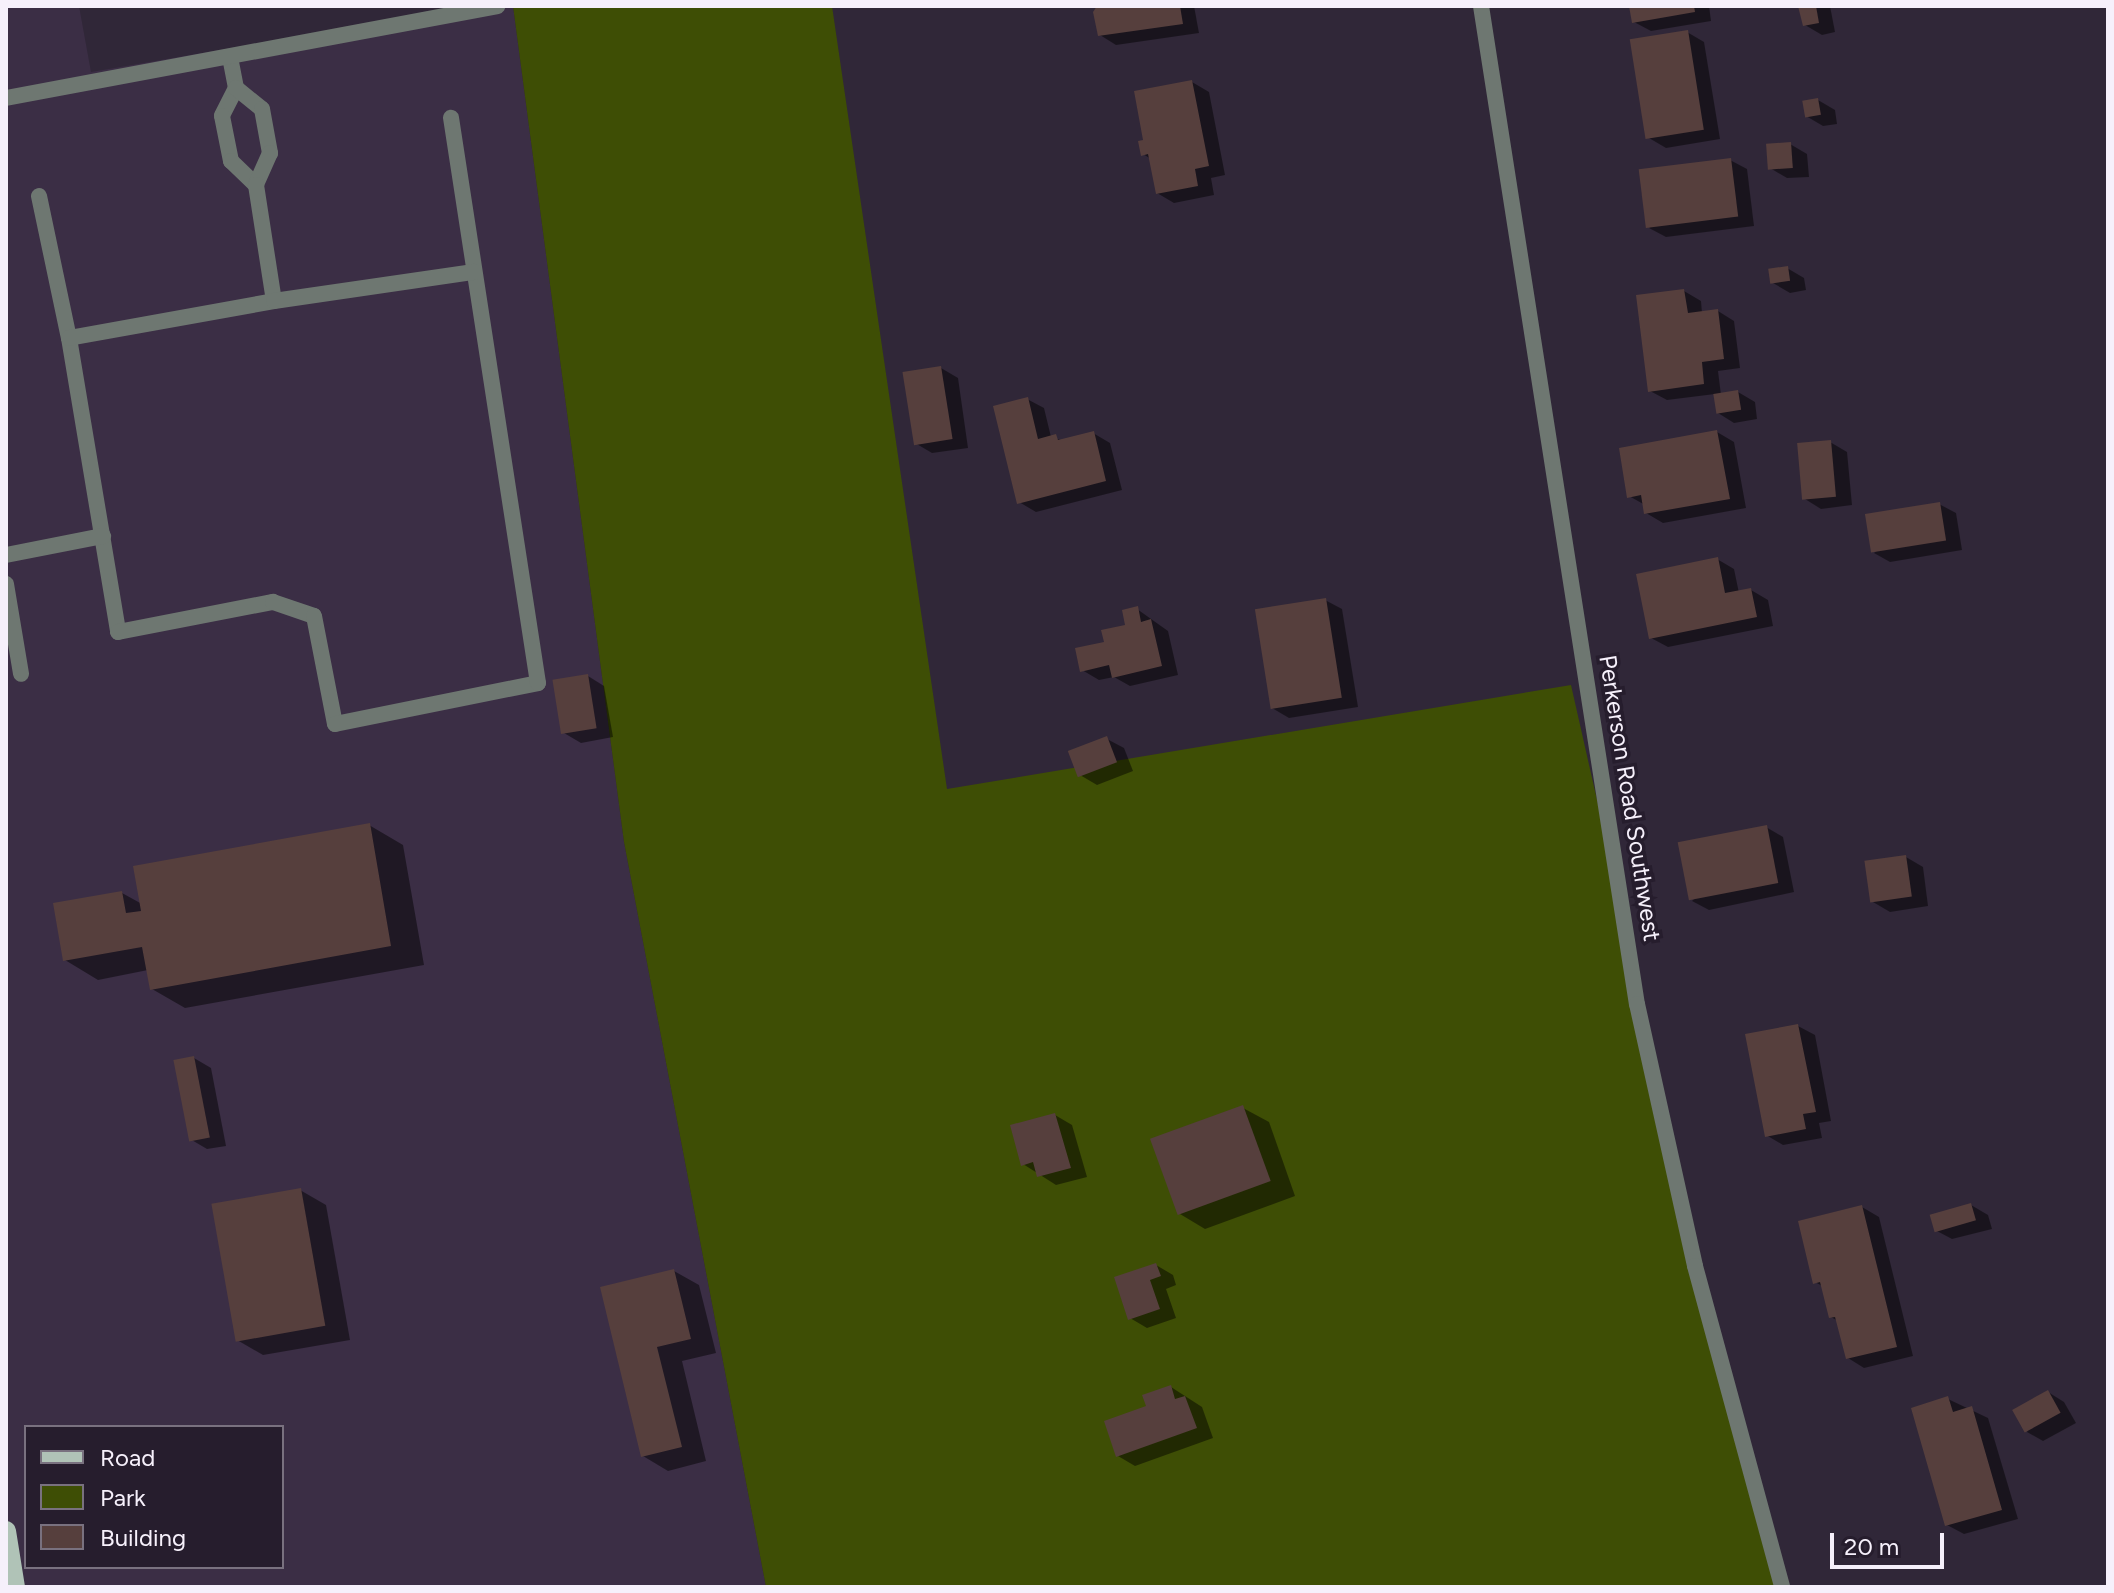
<!DOCTYPE html>
<html>
<head>
<meta charset="utf-8">
<style>
	body { margin:0 }
	#map { position:relative; width:2114px; height:1593px; overflow:hidden; background:#302738; font-family:Figtree,sans-serif }
	div>[style] { position:absolute }
	[style*='--x'] { left:calc(var(--x)*1px); top:calc(var(--y)*1px); width:calc(var(--w)*1px); rotate:calc(var(--a)*1deg) }
	.built>* { inset:0; background:#3b2e45 }
	.green>* { inset:0; background:#3e4e05 }
	.shadow>* { inset:0; background:#0007 }
	.building>* { inset:0; background:#563f3d; transform-origin:0 0 }
	.minor>* { height:16px; margin:-8px; padding:0 8px; transform-origin:8px; border-radius:8px; background:#6e7771 }
	.tertiary>* { height:16px; margin:-8px; padding:0 8px; transform-origin:8px; border-radius:8px; background:#6e7771 }
	.primary>* { height:20px; margin:-10px; padding:0 10px; transform-origin:10px; border-radius:10px; background:#b0c3b7 }
	span { translate:-50% -50%; white-space:nowrap; text-align:center; line-height:1.15; -webkit-text-stroke:7px #261d2d; paint-order:stroke }
	.street-label { font-size:24px; color:#f6f0fb }
	.frame { position:absolute; inset:0; border:8px solid #f6f0fb; pointer-events:none }
	.legend { position:absolute; left:24px; top:1425px; width:260px; height:144px; box-sizing:border-box; background:#261d2d; border:2px solid #79717f; margin:0; padding:10px 14px; list-style:none; font-size:24px; color:#f6f0fb }
	.legend li { display:flex; align-items:center; gap:16px; height:40px }
	.legend b { width:40px; border:2px solid #79717f }
	.scale { position:absolute; left:1830px; top:1533px; width:114px; height:36px; box-sizing:border-box; border:4px solid #f6f0fb; border-top:0; padding-left:10px; font-size:24px; line-height:28px; white-space:nowrap; color:#f6f0fb; -webkit-text-stroke:6px #261d2d; paint-order:stroke }
</style>
</head>
<body>
<div id="map">
	<div class="built">
		<div style="clip-path:polygon(evenodd,6px 6px,79px 6px,91px 72px,477px 6px,513px 6px,624px 842px,766px 1587px,6px 1587px,6px 6px,26px 1427px,282px 1427px,282px 1567px,26px 1567px,26px 1427px)"></div>
	</div>
	<div class="green">
		<div style="clip-path:polygon(513px 6px,832px 6px,947px 789px,1571px 685px,1775px 1587px,766px 1587px,624px 842px)"></div>
	</div>
	<div class="shadow">
		<div style="clip-path:polygon(1097px 6px,1194px 6px,1199px 33px,1116px 45px,1100px 35px)"></div>
		<div style="clip-path:polygon(1631px 6px,1709px 6px,1711px 21px,1651px 31px,1634px 22px)"></div>
		<div style="clip-path:polygon(1801px 6px,1830px 6px,1835px 32px,1822px 35px,1805px 25px)"></div>
		<div style="clip-path:polygon(1687px 32px,1704px 42px,1720px 139px,1666px 148px,1649px 138px)"></div>
		<div style="clip-path:polygon(1192px 82px,1209px 92px,1225px 175px,1211px 178px,1214px 195px,1174px 203px,1157px 193px,1151px 159px,1143px 154px,1146px 141px)"></div>
		<div style="clip-path:polygon(1818px 100px,1835px 110px,1837px 124px,1823px 126px,1806px 116px)"></div>
		<div style="clip-path:polygon(1790px 144px,1807px 154px,1809px 177px,1787px 178px,1770px 168px)"></div>
		<div style="clip-path:polygon(1730px 160px,1747px 169px,1754px 226px,1666px 237px,1649px 228px)"></div>
		<div style="clip-path:polygon(1787px 268px,1804px 278px,1806px 290px,1790px 293px,1773px 283px)"></div>
		<div style="clip-path:polygon(1684px 291px,1701px 301px,1702px 313px,1718px 311px,1734px 321px,1740px 368px,1718px 371px,1721px 395px,1738px 392px,1755px 402px,1757px 419px,1734px 423px,1718px 413px,1715px 394px,1667px 400px,1650px 391px)"></div>
		<div style="clip-path:polygon(941px 368px,958px 378px,968px 448px,932px 453px,915px 443px)"></div>
		<div style="clip-path:polygon(1027px 399px,1044px 408px,1051px 437px,1064px 441px,1093px 433px,1110px 443px,1122px 490px,1036px 512px,1019px 502px)"></div>
		<div style="clip-path:polygon(1717px 432px,1734px 442px,1746px 508px,1663px 523px,1646px 513px,1645px 505px,1629px 496px)"></div>
		<div style="clip-path:polygon(1830px 442px,1847px 452px,1852px 505px,1821px 509px,1805px 499px)"></div>
		<div style="clip-path:polygon(1939px 504px,1956px 513px,1962px 550px,1890px 562px,1874px 553px)"></div>
		<div style="clip-path:polygon(1717px 559px,1734px 569px,1739px 593px,1751px 590px,1768px 600px,1773px 626px,1668px 647px,1651px 638px)"></div>
		<div style="clip-path:polygon(1325px 600px,1342px 609px,1358px 707px,1289px 718px,1272px 708px)"></div>
		<div style="clip-path:polygon(1137px 609px,1168px 631px,1178px 675px,1130px 686px,1114px 677px,1099px 680px,1082px 670px,1127px 627px)"></div>
		<div style="clip-path:polygon(588px 676px,604px 686px,613px 737px,581px 743px,564px 733px)"></div>
		<div style="clip-path:polygon(1107px 739px,1124px 748px,1133px 771px,1097px 785px,1080px 775px)"></div>
		<div style="clip-path:polygon(369px 825px,403px 845px,424px 965px,185px 1008px,152px 989px,148px 970px,98px 980px,65px 960px,122px 893px,142px 904px)"></div>
		<div style="clip-path:polygon(1766px 827px,1783px 837px,1794px 892px,1709px 910px,1692px 901px)"></div>
		<div style="clip-path:polygon(1906px 857px,1923px 867px,1928px 906px,1890px 912px,1873px 902px)"></div>
		<div style="clip-path:polygon(1798px 1026px,1815px 1035px,1831px 1121px,1819px 1123px,1822px 1138px,1783px 1145px,1766px 1135px)"></div>
		<div style="clip-path:polygon(194px 1058px,211px 1068px,226px 1146px,207px 1149px,190px 1139px)"></div>
		<div style="clip-path:polygon(1243px 1108px,1269px 1122px,1295px 1196px,1205px 1229px,1180px 1214px)"></div>
		<div style="clip-path:polygon(1055px 1115px,1072px 1125px,1087px 1177px,1056px 1185px,1023px 1164px)"></div>
		<div style="clip-path:polygon(300px 1190px,326px 1205px,350px 1340px,263px 1355px,237px 1340px)"></div>
		<div style="clip-path:polygon(1971px 1205px,1988px 1215px,1992px 1229px,1952px 1239px,1935px 1230px)"></div>
		<div style="clip-path:polygon(1862px 1207px,1879px 1217px,1913px 1356px,1864px 1368px,1848px 1358px,1838px 1321px,1831px 1317px,1824px 1287px,1815px 1282px)"></div>
		<div style="clip-path:polygon(1156px 1265px,1173px 1275px,1176px 1285px,1166px 1289px,1176px 1318px,1147px 1328px,1130px 1318px)"></div>
		<div style="clip-path:polygon(674px 1271px,699px 1285px,716px 1353px,682px 1361px,706px 1461px,668px 1471px,643px 1456px,602px 1288px)"></div>
		<div style="clip-path:polygon(1171px 1387px,1202px 1407px,1213px 1438px,1135px 1466px,1118px 1456px,1148px 1407px)"></div>
		<div style="clip-path:polygon(2048px 1392px,2064px 1402px,2076px 1423px,2043px 1441px,2027px 1432px)"></div>
		<div style="clip-path:polygon(1948px 1399px,1988px 1418px,2018px 1519px,1964px 1534px,1947px 1525px)"></div>
	</div>
	<div class="building">
		<div style="clip-path:polygon(1097px 6px,1180px 6px,1183px 24px,1098px 36px,1093px 12px)"></div>
		<div style="clip-path:polygon(1629px 6px,1694px 6px,1695px 12px,1632px 23px)"></div>
		<div style="clip-path:polygon(1798px 6px,1816px 6px,1819px 23px,1803px 26px)"></div>
		<div style="left:1688px;top:30px;width:101px;height:59px;rotate:81deg"></div>
		<div style="clip-path:polygon(1192px 80px,1209px 166px,1195px 169px,1198px 186px,1156px 194px,1148px 154px,1141px 156px,1138px 141px,1143px 140px,1134px 91px)"></div>
		<div style="left:1818px;top:98px;width:17px;height:16px;rotate:80deg"></div>
		<div style="left:1791px;top:142px;width:26px;height:25px;rotate:86deg"></div>
		<div style="left:1731px;top:158px;width:59px;height:93px;rotate:83deg"></div>
		<div style="left:1788px;top:266px;width:15px;height:20px;rotate:82deg"></div>
		<div style="clip-path:polygon(1684px 289px,1688px 313px,1718px 309px,1724px 359px,1702px 362px,1704px 384px,1648px 392px,1636px 295px)"></div>
		<div style="left:941px;top:366px;width:74px;height:39px;rotate:81deg"></div>
		<div style="left:1738px;top:390px;width:20px;height:25px;rotate:81deg"></div>
		<div style="clip-path:polygon(1028px 397px,1038px 439px,1056px 434px,1058px 440px,1094px 431px,1106px 481px,1017px 504px,993px 406px)"></div>
		<div style="clip-path:polygon(1717px 430px,1730px 499px,1644px 514px,1641px 495px,1627px 498px,1619px 448px)"></div>
		<div style="left:1831px;top:440px;width:57px;height:34px;rotate:85deg"></div>
		<div style="left:1940px;top:502px;width:39px;height:76px;rotate:81deg"></div>
		<div style="clip-path:polygon(1718px 557px,1725px 593px,1751px 588px,1757px 617px,1649px 639px,1636px 574px)"></div>
		<div style="left:1326px;top:598px;width:101px;height:72px;rotate:81deg"></div>
		<div style="clip-path:polygon(1138px 606px,1141px 622px,1151px 619px,1162px 666px,1112px 678px,1109px 665px,1080px 672px,1075px 648px,1104px 642px,1101px 630px,1125px 625px,1122px 610px)"></div>
		<div style="left:588px;top:674px;width:55px;height:36px;rotate:81deg"></div>
		<div style="left:1107px;top:736px;width:28px;height:42px;rotate:69deg"></div>
		<div style="clip-path:polygon(370px 823px,391px 946px,150px 990px,142px 947px,63px 961px,53px 903px,122px 891px,126px 913px,141px 911px,133px 866px)"></div>
		<div style="left:1767px;top:825px;width:59px;height:91px;rotate:79deg"></div>
		<div style="left:1906px;top:855px;width:42px;height:42px;rotate:82deg"></div>
		<div style="clip-path:polygon(1798px 1024px,1816px 1112px,1803px 1114px,1806px 1129px,1765px 1137px,1745px 1034px)"></div>
		<div style="left:194px;top:1056px;width:83px;height:21px;rotate:79deg"></div>
		<div style="left:1243px;top:1105px;width:81px;height:99px;rotate:70deg"></div>
		<div style="clip-path:polygon(1055px 1113px,1071px 1168px,1037px 1177px,1033px 1162px,1021px 1166px,1010px 1125px)"></div>
		<div style="left:301px;top:1188px;width:140px;height:91px;rotate:80deg"></div>
		<div style="left:1971px;top:1203px;width:18px;height:43px;rotate:74deg"></div>
		<div style="clip-path:polygon(1862px 1205px,1897px 1347px,1846px 1359px,1835px 1317px,1829px 1318px,1820px 1282px,1813px 1284px,1798px 1221px)"></div>
		<div style="clip-path:polygon(1156px 1263px,1161px 1276px,1150px 1280px,1160px 1309px,1128px 1320px,1114px 1277px)"></div>
		<div style="clip-path:polygon(674px 1269px,691px 1339px,657px 1347px,682px 1447px,641px 1457px,600px 1287px)"></div>
		<div style="clip-path:polygon(1171px 1385px,1175px 1399px,1185px 1396px,1197px 1428px,1116px 1457px,1104px 1421px,1146px 1406px,1142px 1395px)"></div>
		<div style="left:2048px;top:1390px;width:26px;height:41px;rotate:61deg"></div>
		<div style="clip-path:polygon(1948px 1396px,1953px 1412px,1972px 1406px,2002px 1510px,1945px 1526px,1911px 1408px)"></div>
	</div>
	<div class="minor">
		<div style="--x:230;--y:57;--w:32;--a:79"></div>
		<div style="--x:236;--y:88;--w:31;--a:117"></div>
		<div style="--x:222;--y:116;--w:46;--a:78.7"></div>
		<div style="--x:231;--y:161;--w:35;--a:44"></div>
		<div style="--x:236;--y:88;--w:33;--a:39"></div>
		<div style="--x:262;--y:109;--w:45;--a:79.7"></div>
		<div style="--x:270;--y:153;--w:35;--a:114"></div>
		<div style="--x:256;--y:185;--w:117;--a:81.2"></div>
		<div style="--x:6;--y:98;--w:500;--a:-10.6"></div>
		<div style="--x:39;--y:196;--w:145;--a:78.1"></div>
		<div style="--x:69;--y:338;--w:298;--a:80.5"></div>
		<div style="--x:118;--y:632;--w:158;--a:-11"></div>
		<div style="--x:273;--y:602;--w:43;--a:18.9"></div>
		<div style="--x:314;--y:616;--w:110;--a:79"></div>
		<div style="--x:335;--y:724;--w:207;--a:-11.4"></div>
		<div style="--x:538;--y:683;--w:572;--a:-98.75"></div>
		<div style="--x:69;--y:338;--w:208;--a:-10.2"></div>
		<div style="--x:274;--y:301;--w:202;--a:-8.3"></div>
		<div style="--x:6;--y:555;--w:99;--a:-11.1"></div>
		<div style="--x:6;--y:584;--w:91;--a:80.5"></div>
	</div>
	<div class="tertiary">
		<div style="--x:1481;--y:6;--w:1010;--a:81.12"></div>
		<div style="--x:1637;--y:1004;--w:268;--a:77.5"></div>
		<div style="--x:1695;--y:1266;--w:333;--a:74.8"></div>
	</div>
	<div class="primary">
		<div style="--x:6;--y:1531;--w:57;--a:80.9"></div>
	</div>
	<div class="street-label">
		<span style="left:1630px;top:798px;rotate:81deg">Perkerson Road Southwest</span>
	</div>
	<div class="frame"></div>
	<ul class="legend">
	<li><b style="height:10px;background:#b0c3b7"></b>Road</li>
	<li><b style="height:22px;background:#3e4e05"></b>Park</li>
	<li><b style="height:22px;background:#563f3d"></b>Building</li>
	</ul>
	<div class="scale">20 m</div>
</div>
</body>
</html>
